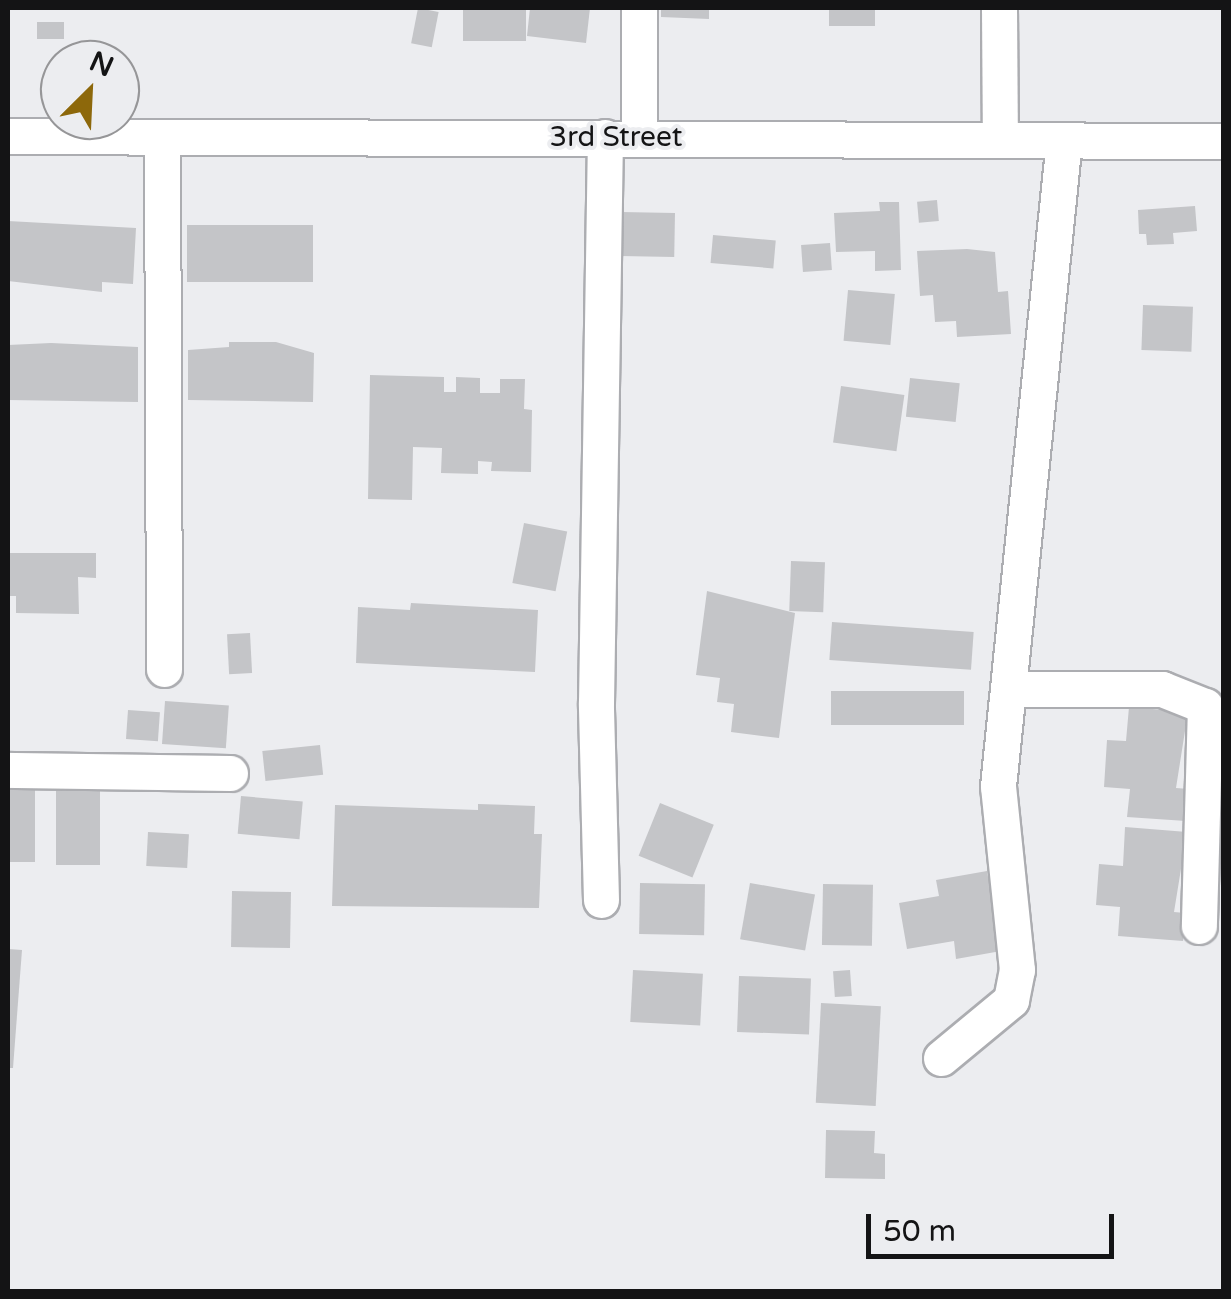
<!DOCTYPE html>
<html>
<head>
<meta charset="utf-8">
<style>
	body { margin:0 }
	#map { position:relative; width:1231px; height:1299px; overflow:hidden; background:#ecedf0; font-family:"Varela Round",sans-serif }
	div>[style] { position:absolute }
	[style*='--x'] { left:calc(var(--x)*1px); top:calc(var(--y)*1px); width:calc(var(--w)*1px); rotate:calc(var(--a)*1deg) }
	.building>* { inset:0; background:#c4c5c8; transform-origin:0 0 }
	.roads { filter:drop-shadow(2px 0 #acadb1) drop-shadow(-2px 0 #acadb1) drop-shadow(0 2px #acadb1) drop-shadow(0 -2px #acadb1) }
	.street>* { height:35px; margin:-17.5px; padding:0 17.5px; transform-origin:17.5px; border-radius:17.5px; background:#fff }
	span { translate:-50% -50%; white-space:nowrap; text-align:center; line-height:1.15; -webkit-text-stroke:8px #ecedf0; paint-order:stroke }
	.street-label { font-size:28px; color:#141415 }
	.frame { position:absolute; inset:0; border:10px solid #141415; pointer-events:none }
	.north { position:absolute; left:40px; top:40px; width:100px; height:100px; box-sizing:border-box; background:#ecedf0; border:2px solid #969698; border-radius:50%; rotate:24deg; font-size:28px; font-weight:700; line-height:40px; text-align:center; color:#141415 }
	.north::after { content:''; display:block; margin:auto; width:35px; height:45px; background:#8d680b; clip-path:polygon(50% 0,100% 100%,50% 72%,0 100%) }
	.scale { position:absolute; left:866px; top:1214px; width:248px; height:45px; box-sizing:border-box; border:5px solid #141415; border-top:0; padding-left:12px; font-size:30px; line-height:35px; white-space:nowrap; color:#141415; -webkit-text-stroke:8px #ecedf0; paint-order:stroke }
</style>
</head>
<body>
<div id="map">
	<div class="building">
		<div style="left:418px;top:8px;width:21px;height:36px;rotate:11deg"></div>
		<div style="left:463px;top:8px;width:63px;height:33px"></div>
		<div style="clip-path:polygon(530px 8px,590px 8px,586px 43px,527px 36px)"></div>
		<div style="clip-path:polygon(661px 8px,709px 8px,709px 19px,661px 17px)"></div>
		<div style="left:829px;top:8px;width:46px;height:18px"></div>
		<div style="left:37px;top:22px;width:27px;height:17px"></div>
		<div style="left:937px;top:200px;width:21px;height:20px;rotate:85deg"></div>
		<div style="clip-path:polygon(879px 202px,899px 202px,901px 270px,875px 271px,875px 251px,836px 252px,834px 213px,880px 211px)"></div>
		<div style="clip-path:polygon(1195px 206px,1197px 231px,1173px 233px,1174px 244px,1147px 245px,1146px 234px,1139px 234px,1138px 210px)"></div>
		<div style="left:621px;top:212px;width:54px;height:44px;rotate:1deg"></div>
		<div style="clip-path:polygon(8px 221px,136px 228px,133px 284px,102px 282px,102px 292px,8px 281px)"></div>
		<div style="left:187px;top:225px;width:126px;height:57px"></div>
		<div style="left:713px;top:235px;width:63px;height:28px;rotate:5deg"></div>
		<div style="left:830px;top:243px;width:27px;height:29px;rotate:86deg"></div>
		<div style="clip-path:polygon(967px 249px,995px 252px,998px 292px,1008px 291px,1011px 334px,957px 337px,956px 321px,935px 322px,933px 295px,920px 296px,917px 251px)"></div>
		<div style="left:848px;top:290px;width:47px;height:51px;rotate:5deg"></div>
		<div style="left:1143px;top:305px;width:50px;height:45px;rotate:2deg"></div>
		<div style="clip-path:polygon(229px 342px,276px 342px,314px 353px,313px 402px,188px 400px,188px 350px,229px 347px)"></div>
		<div style="clip-path:polygon(51px 343px,138px 347px,138px 402px,8px 400px,8px 345px)"></div>
		<div style="clip-path:polygon(370px 375px,444px 377px,444px 392px,456px 392px,456px 377px,480px 378px,480px 393px,500px 393px,500px 379px,525px 379px,524px 409px,532px 410px,531px 472px,491px 471px,492px 462px,478px 461px,478px 474px,441px 473px,442px 448px,413px 447px,412px 500px,368px 499px)"></div>
		<div style="left:910px;top:378px;width:50px;height:39px;rotate:6deg"></div>
		<div style="left:841px;top:386px;width:64px;height:57px;rotate:8deg"></div>
		<div style="left:524px;top:523px;width:44px;height:61px;rotate:11deg"></div>
		<div style="clip-path:polygon(8px 553px,96px 553px,96px 578px,78px 577px,79px 614px,16px 613px,16px 596px,8px 596px)"></div>
		<div style="left:791px;top:561px;width:34px;height:50px;rotate:2deg"></div>
		<div style="clip-path:polygon(707px 591px,795px 613px,779px 738px,731px 732px,734px 704px,717px 702px,720px 678px,696px 675px)"></div>
		<div style="clip-path:polygon(411px 603px,538px 610px,535px 672px,356px 663px,358px 607px,410px 610px)"></div>
		<div style="left:832px;top:622px;width:142px;height:38px;rotate:4deg"></div>
		<div style="left:250px;top:633px;width:40px;height:23px;rotate:87deg"></div>
		<div style="left:831px;top:691px;width:133px;height:34px"></div>
		<div style="left:165px;top:701px;width:64px;height:43px;rotate:4deg"></div>
		<div style="clip-path:polygon(1129px 707px,1188px 712px,1176px 788px,1189px 789px,1186px 821px,1127px 817px,1130px 789px,1104px 787px,1107px 740px,1126px 741px)"></div>
		<div style="left:128px;top:710px;width:32px;height:29px;rotate:4deg"></div>
		<div style="left:320px;top:745px;width:30px;height:58px;rotate:84deg"></div>
		<div style="left:8px;top:777px;width:27px;height:85px"></div>
		<div style="left:56px;top:779px;width:44px;height:86px"></div>
		<div style="left:241px;top:796px;width:62px;height:38px;rotate:5deg"></div>
		<div style="left:660px;top:803px;width:58px;height:57px;rotate:22deg"></div>
		<div style="clip-path:polygon(478px 804px,535px 806px,534px 834px,542px 834px,539px 908px,332px 906px,335px 805px,478px 810px)"></div>
		<div style="clip-path:polygon(1125px 827px,1187px 832px,1174px 912px,1185px 913px,1183px 941px,1118px 936px,1120px 907px,1096px 905px,1099px 864px,1123px 866px)"></div>
		<div style="left:148px;top:832px;width:41px;height:34px;rotate:3deg"></div>
		<div style="clip-path:polygon(987px 871px,1001px 951px,956px 959px,954px 941px,907px 949px,899px 903px,939px 896px,936px 880px)"></div>
		<div style="left:640px;top:883px;width:65px;height:51px;rotate:1deg"></div>
		<div style="left:750px;top:883px;width:66px;height:57px;rotate:10deg"></div>
		<div style="left:823px;top:884px;width:50px;height:61px;rotate:1deg"></div>
		<div style="left:232px;top:891px;width:59px;height:56px;rotate:1deg"></div>
		<div style="clip-path:polygon(8px 949px,22px 950px,13px 1068px,8px 1068px)"></div>
		<div style="left:633px;top:970px;width:70px;height:52px;rotate:3deg"></div>
		<div style="left:850px;top:970px;width:26px;height:17px;rotate:86deg"></div>
		<div style="left:739px;top:976px;width:72px;height:56px;rotate:2deg"></div>
		<div style="left:821px;top:1003px;width:60px;height:100px;rotate:3deg"></div>
		<div style="clip-path:polygon(826px 1130px,875px 1131px,874px 1153px,885px 1154px,885px 1179px,825px 1178px)"></div>
	</div>
	<div class="roads">
		<div class="street">
			<div style="--x:999;--y:8;--w:130;--a:89.6"></div>
			<div style="--x:8;--y:136;--w:1216;--a:0.24"></div>
			<div style="--x:162;--y:137;--w:532;--a:89.78"></div>
			<div style="--x:639;--y:137;--w:129;--a:-90"></div>
			<div style="--x:1008;--y:689;--w:154;--a:0"></div>
			<div style="--x:1162;--y:689;--w:46;--a:21.6"></div>
			<div style="--x:1205;--y:706;--w:220;--a:91.6"></div>
			<div style="--x:8;--y:770;--w:222;--a:0.8"></div>
			<div style="--x:601;--y:900;--w:197;--a:-91.5"></div>
			<div style="--x:596;--y:703;--w:566;--a:-89.09"></div>
			<div style="--x:941;--y:1058;--w:91;--a:-39.6"></div>
			<div style="--x:1011;--y:1000;--w:31;--a:-79"></div>
			<div style="--x:1017;--y:970;--w:185;--a:-95.9"></div>
			<div style="--x:998;--y:786;--w:649;--a:-84.17"></div>
		</div>
	</div>
	<div class="street-label">
		<span style="left:616px;top:137px">3rd Street</span>
	</div>
	<div class="frame"></div>
	<div class="north">N</div>
	<div class="scale">50 m</div>
</div>
</body>
</html>
